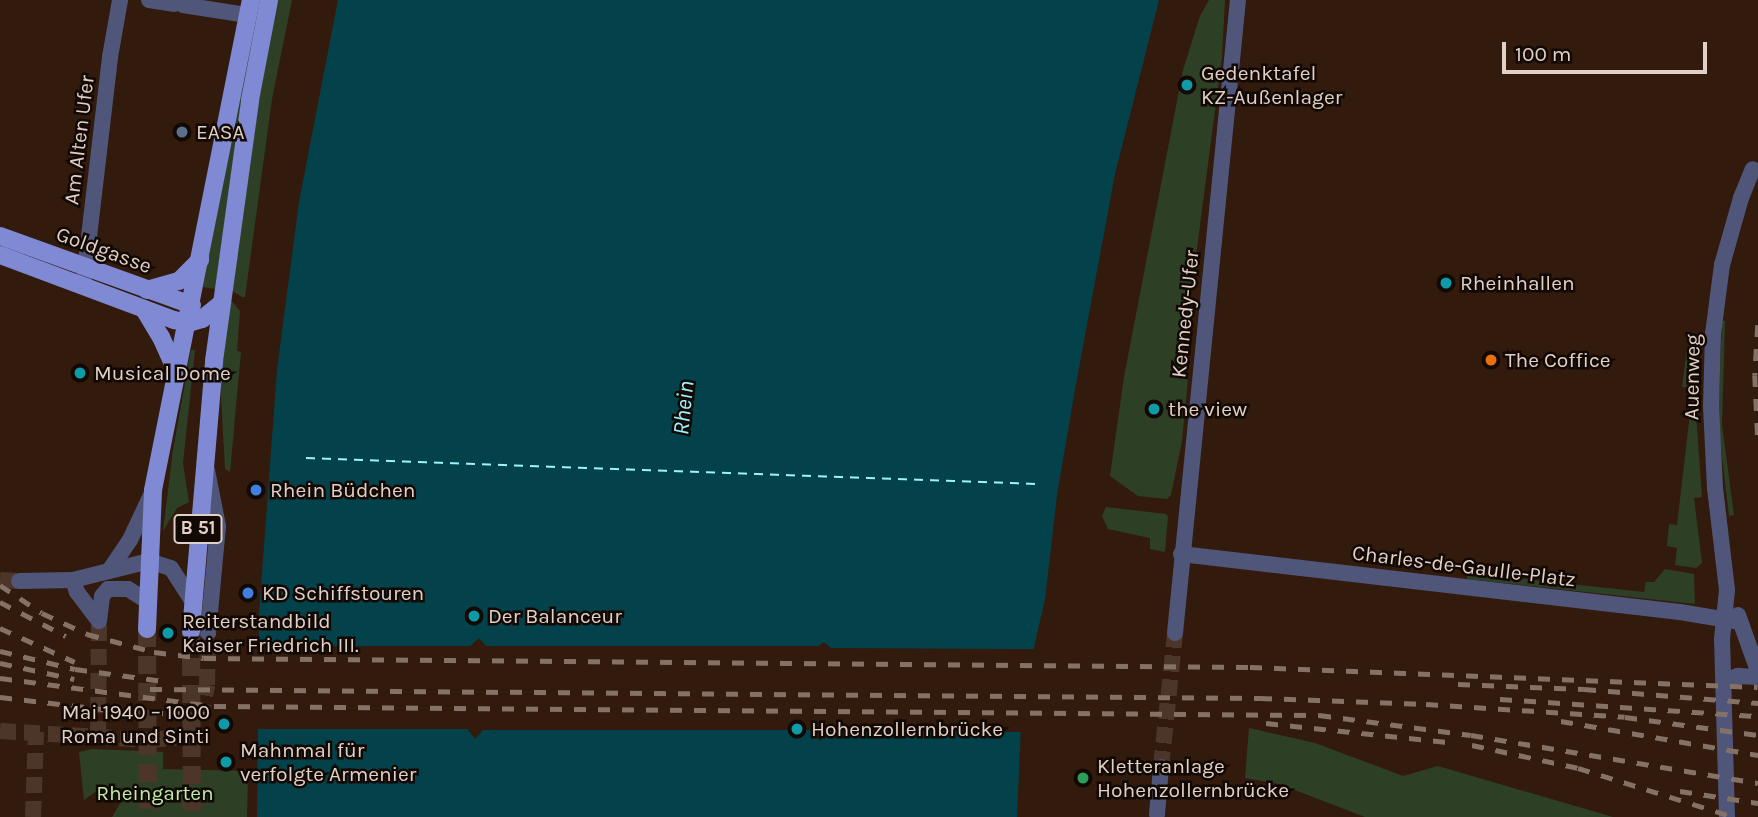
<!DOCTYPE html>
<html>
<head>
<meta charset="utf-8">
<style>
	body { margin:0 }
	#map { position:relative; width:1758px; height:817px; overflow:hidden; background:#321b0d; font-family:Karla,sans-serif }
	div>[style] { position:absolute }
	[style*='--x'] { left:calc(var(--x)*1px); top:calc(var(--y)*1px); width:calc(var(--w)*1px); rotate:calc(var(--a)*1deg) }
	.green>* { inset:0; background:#2d4025 }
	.water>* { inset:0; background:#04424b }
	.pier>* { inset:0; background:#321b0d; transform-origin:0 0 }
	.ferry>* { height:2px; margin-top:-1px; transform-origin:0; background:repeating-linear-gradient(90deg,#9ef1ff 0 9px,transparent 0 16px) }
	.minor-tunnel>* { height:16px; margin-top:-8px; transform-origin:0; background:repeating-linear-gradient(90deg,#4c3629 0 16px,transparent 0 24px) }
	.major-tunnel>* { height:18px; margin-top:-9px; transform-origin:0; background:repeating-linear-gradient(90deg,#4c3629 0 18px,transparent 0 27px) }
	.minor>* { height:16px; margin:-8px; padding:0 8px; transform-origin:8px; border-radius:8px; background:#50567a }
	.major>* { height:18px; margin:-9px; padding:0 9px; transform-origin:9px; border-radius:9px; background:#7f89d4 }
	.rail>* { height:4.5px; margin-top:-2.25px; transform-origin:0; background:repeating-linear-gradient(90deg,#857166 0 12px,transparent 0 24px) }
	.dots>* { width:19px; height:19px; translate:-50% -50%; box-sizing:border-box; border:4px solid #120804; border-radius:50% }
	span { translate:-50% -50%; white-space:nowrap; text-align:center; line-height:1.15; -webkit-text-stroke:5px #120804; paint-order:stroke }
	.shield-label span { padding:2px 5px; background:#120804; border:2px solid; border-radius:5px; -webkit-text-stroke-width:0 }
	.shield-label { font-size:19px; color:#e0d0c7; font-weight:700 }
	.poi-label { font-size:21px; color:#e0d0c7 }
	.left { translate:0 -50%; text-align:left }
	.right { translate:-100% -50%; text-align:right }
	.street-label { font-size:21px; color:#e0d0c7 }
	.park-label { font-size:21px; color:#bceca9 }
	.water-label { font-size:23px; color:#9ef1ff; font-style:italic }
	.scale { position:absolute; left:1502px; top:42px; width:205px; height:32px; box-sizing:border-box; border:4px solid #e0d0c7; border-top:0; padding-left:9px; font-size:21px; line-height:24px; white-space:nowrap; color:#e0d0c7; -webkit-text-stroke:5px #120804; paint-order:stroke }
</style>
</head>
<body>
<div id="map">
	<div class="green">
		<div style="clip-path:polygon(258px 0,261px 0,238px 126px,215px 289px,203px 287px)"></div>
		<div style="clip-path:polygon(277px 0,292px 0,272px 99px,245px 297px,242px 297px,231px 290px,247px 166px)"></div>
		<div style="clip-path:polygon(1209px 0,1225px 0,1222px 57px,1180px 378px,1188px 379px,1182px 441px,1171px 495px,1167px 499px,1138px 496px,1110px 476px,1124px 377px,1183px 70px,1200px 16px)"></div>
		<div style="clip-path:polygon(230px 299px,240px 311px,237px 351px,241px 352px,230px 472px,225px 469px,220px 379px)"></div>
		<div style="clip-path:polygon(1722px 320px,1725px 321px,1722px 425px,1734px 515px,1729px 516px,1718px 422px)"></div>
		<div style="clip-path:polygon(1687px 349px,1690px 349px,1691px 362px,1698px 371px,1696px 413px,1702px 497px,1694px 498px,1702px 563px,1696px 568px,1675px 565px,1677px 548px,1667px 546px,1669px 524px,1677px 525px,1693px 388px,1682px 387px)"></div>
		<div style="clip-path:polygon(191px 350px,195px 350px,183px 463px,189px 502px,177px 508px,163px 531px,173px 450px)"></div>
		<div style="clip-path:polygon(1106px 507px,1166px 514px,1168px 517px,1165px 552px,1150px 549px,1150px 538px,1108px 529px,1102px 516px)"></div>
		<div style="clip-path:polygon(1665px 569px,1694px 574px,1695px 604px,1467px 579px,1468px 573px,1644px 592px,1646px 582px,1654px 582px)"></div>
		<div style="clip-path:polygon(1249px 728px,1315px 743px,1403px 776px,1438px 766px,1613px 817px,1365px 817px,1279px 784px,1245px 778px)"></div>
		<div style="clip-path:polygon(92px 749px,163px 752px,163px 769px,248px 771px,247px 817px,112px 817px,130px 787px,98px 790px,84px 800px,79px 752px)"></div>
	</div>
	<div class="water">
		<div style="clip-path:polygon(evenodd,338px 0,1159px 0,1115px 174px,1076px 384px,1057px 495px,1045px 599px,1022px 700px,1017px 817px,257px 817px,259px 614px,277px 370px,299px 202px,338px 0,479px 638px,487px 647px,483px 730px,475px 739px,468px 730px,469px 647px,479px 638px,338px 0,824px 642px,831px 648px,830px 731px,820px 741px,813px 731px,816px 648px,824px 642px)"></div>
	</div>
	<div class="pier">
		<div style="left:255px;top:646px;width:220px;height:83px"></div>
		<div style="left:482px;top:646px;width:340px;height:84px"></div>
		<div style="clip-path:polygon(825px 648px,1037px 649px,1025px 700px,1024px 732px,825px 731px)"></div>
	</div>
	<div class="ferry">
		<div style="--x:306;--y:458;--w:730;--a:2.04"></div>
	</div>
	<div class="minor-tunnel">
		<div style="--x:0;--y:580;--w:19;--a:3"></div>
		<div style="--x:0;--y:731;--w:149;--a:3.5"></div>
		<div style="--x:149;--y:740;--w:36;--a:-5"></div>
		<div style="--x:185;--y:737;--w:23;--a:-50"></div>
		<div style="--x:200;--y:719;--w:35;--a:-78"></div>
		<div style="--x:207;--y:685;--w:52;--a:-88.9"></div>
		<div style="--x:98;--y:737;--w:116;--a:-89.5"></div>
		<div style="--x:1161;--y:767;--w:135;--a:-84"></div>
		<div style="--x:33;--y:817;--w:85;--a:-88"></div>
	</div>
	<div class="major-tunnel">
		<div style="--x:147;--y:629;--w:188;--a:89.7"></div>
		<div style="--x:191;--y:631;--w:186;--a:89.7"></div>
	</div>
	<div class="minor">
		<div style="--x:149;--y:0;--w:25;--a:9"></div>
		<div style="--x:183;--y:5;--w:65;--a:8.9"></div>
		<div style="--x:84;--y:279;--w:224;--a:-83.3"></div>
		<div style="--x:110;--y:57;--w:58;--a:-80"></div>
		<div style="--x:207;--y:470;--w:57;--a:78.9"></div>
		<div style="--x:218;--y:526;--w:107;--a:95.3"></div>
		<div style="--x:1181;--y:554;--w:502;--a:6.63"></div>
		<div style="--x:1680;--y:612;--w:61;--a:9.5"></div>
		<div style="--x:109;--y:571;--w:37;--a:-56"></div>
		<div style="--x:130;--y:540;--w:50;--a:-65"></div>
		<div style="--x:73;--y:580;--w:13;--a:72"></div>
		<div style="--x:77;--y:592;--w:36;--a:53"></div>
		<div style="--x:19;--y:581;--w:54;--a:-1.1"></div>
		<div style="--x:73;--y:580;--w:78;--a:-14"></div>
		<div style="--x:149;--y:561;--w:23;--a:18"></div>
		<div style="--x:171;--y:568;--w:37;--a:57"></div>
		<div style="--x:1738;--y:615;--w:59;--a:70.3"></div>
		<div style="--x:99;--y:621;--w:25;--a:-83"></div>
		<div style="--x:102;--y:596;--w:9;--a:-49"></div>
		<div style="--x:108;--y:589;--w:20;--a:0"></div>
		<div style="--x:128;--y:589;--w:22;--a:32"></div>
		<div style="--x:1175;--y:633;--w:636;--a:-84.32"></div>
		<div style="--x:1724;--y:681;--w:15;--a:-20"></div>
		<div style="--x:1738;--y:676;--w:20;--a:3"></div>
		<div style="--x:1157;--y:814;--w:47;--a:-85.1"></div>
		<div style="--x:1727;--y:817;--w:178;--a:-91.6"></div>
		<div style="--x:1722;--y:639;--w:49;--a:-84.2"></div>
		<div style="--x:1727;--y:590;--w:103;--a:-96.7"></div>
		<div style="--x:1715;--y:488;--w:82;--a:-92.8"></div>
		<div style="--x:1711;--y:406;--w:72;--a:-88.4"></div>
		<div style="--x:1713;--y:334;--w:70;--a:-82.6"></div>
		<div style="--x:1722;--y:265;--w:70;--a:-74.2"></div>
		<div style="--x:1741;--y:198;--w:31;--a:-68"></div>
	</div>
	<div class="major">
		<div style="--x:0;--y:236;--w:204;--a:19.8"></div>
		<div style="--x:0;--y:255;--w:186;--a:20.5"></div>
		<div style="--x:174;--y:320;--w:15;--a:11"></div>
		<div style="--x:189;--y:323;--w:14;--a:-17"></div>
		<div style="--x:202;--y:319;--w:26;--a:-39"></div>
		<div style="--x:147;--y:290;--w:33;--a:-16"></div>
		<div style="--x:179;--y:281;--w:30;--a:-45"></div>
		<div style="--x:144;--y:309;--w:33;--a:59"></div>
		<div style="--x:161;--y:337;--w:42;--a:65.9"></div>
		<div style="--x:147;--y:629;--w:139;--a:-87.5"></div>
		<div style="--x:153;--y:490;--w:500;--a:-78.7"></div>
		<div style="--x:191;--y:631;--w:271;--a:-85.1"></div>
		<div style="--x:214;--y:361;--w:263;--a:-82.1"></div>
		<div style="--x:250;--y:100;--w:102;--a:-79.2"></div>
	</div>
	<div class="rail">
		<div style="--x:1758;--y:325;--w:50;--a:93.4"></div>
		<div style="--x:1755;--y:375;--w:65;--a:87.4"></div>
		<div style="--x:0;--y:585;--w:50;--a:33.7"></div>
		<div style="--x:42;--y:613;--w:50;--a:25"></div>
		<div style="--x:87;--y:634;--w:69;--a:15"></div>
		<div style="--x:154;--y:652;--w:50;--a:6.8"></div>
		<div style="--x:204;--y:658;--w:1046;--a:0.49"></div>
		<div style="--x:1250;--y:667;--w:508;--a:2.25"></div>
		<div style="--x:0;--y:602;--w:74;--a:27.3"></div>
		<div style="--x:0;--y:628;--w:82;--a:24.4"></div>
		<div style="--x:0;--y:651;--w:77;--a:13.5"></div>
		<div style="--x:75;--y:669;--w:89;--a:7.8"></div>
		<div style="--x:0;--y:663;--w:76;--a:12.2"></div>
		<div style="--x:0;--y:678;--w:216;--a:7.5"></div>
		<div style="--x:214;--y:706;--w:1105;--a:0.47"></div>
		<div style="--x:1319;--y:715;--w:153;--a:7.5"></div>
		<div style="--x:1471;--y:735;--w:291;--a:9.5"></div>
		<div style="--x:1458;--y:684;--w:126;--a:2.3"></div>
		<div style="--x:1584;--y:689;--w:175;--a:4.6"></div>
		<div style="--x:150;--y:689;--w:1110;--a:0.46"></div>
		<div style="--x:1260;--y:698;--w:166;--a:2.1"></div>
		<div style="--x:1426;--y:704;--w:199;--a:3.7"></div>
		<div style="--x:1625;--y:717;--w:134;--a:7.7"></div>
		<div style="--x:0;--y:697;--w:128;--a:6.7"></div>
		<div style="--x:127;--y:712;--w:79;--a:1.5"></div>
		<div style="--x:1500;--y:699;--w:259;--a:3.8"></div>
		<div style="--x:1561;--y:721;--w:200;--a:9.8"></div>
		<div style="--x:1266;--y:723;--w:182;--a:6"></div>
		<div style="--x:1472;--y:745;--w:108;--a:12.2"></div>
		<div style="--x:1578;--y:768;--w:164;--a:17.4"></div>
		<div style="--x:1680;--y:791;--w:79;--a:8.7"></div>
	</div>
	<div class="dots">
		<div style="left:1187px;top:85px;background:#0f9aa8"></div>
		<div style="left:182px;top:132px;background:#5c6f8a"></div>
		<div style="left:1446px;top:283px;background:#0f9aa8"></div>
		<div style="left:1491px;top:360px;background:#e8710a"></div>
		<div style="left:80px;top:373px;background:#0f9aa8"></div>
		<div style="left:1154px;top:409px;background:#0f9aa8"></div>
		<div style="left:256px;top:490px;background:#3f7fe0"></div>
		<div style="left:248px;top:593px;background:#3f7fe0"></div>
		<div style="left:474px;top:616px;background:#0f9aa8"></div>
		<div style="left:168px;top:633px;background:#0f9aa8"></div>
		<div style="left:224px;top:724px;background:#0f9aa8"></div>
		<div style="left:797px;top:729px;background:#0f9aa8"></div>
		<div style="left:226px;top:762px;background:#0f9aa8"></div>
		<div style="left:1083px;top:778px;background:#2e9e5b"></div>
	</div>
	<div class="shield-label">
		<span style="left:198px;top:529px">B 51</span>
	</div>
	<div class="poi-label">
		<span class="left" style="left:1201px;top:85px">Gedenktafel<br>KZ-Außenlager</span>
		<span class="left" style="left:196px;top:132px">EASA</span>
		<span class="left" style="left:1460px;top:283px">Rheinhallen</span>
		<span class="left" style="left:1505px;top:360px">The Coffice</span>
		<span class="left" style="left:94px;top:373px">Musical Dome</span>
		<span class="left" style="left:1168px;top:409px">the view</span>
		<span class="left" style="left:270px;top:490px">Rhein Büdchen</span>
		<span class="left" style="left:262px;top:593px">KD Schiffstouren</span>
		<span class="left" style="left:488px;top:616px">Der Balanceur</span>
		<span class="left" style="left:182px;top:633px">Reiterstandbild<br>Kaiser Friedrich III.</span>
		<span class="right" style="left:210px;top:724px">Mai 1940 – 1000<br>Roma und Sinti</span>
		<span class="left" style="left:811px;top:729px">Hohenzollernbrücke</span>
		<span class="left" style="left:240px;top:762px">Mahnmal für<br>verfolgte Armenier</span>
		<span class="left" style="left:1097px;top:778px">Kletteranlage<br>Hohenzollernbrücke</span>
	</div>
	<div class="street-label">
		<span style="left:79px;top:140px;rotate:-83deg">Am Alten Ufer</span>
		<span style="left:104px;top:250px;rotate:20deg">Goldgasse</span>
		<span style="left:1185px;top:314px;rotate:-84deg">Kennedy-Ufer</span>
		<span style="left:1692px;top:377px;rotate:-89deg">Auenweg</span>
		<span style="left:1464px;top:566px;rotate:7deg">Charles-de-Gaulle-Platz</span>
	</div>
	<div class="park-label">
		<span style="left:155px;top:793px">Rheingarten</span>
	</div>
	<div class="water-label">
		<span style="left:684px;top:408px;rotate:-84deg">Rhein</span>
	</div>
	<div class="scale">100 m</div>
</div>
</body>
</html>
